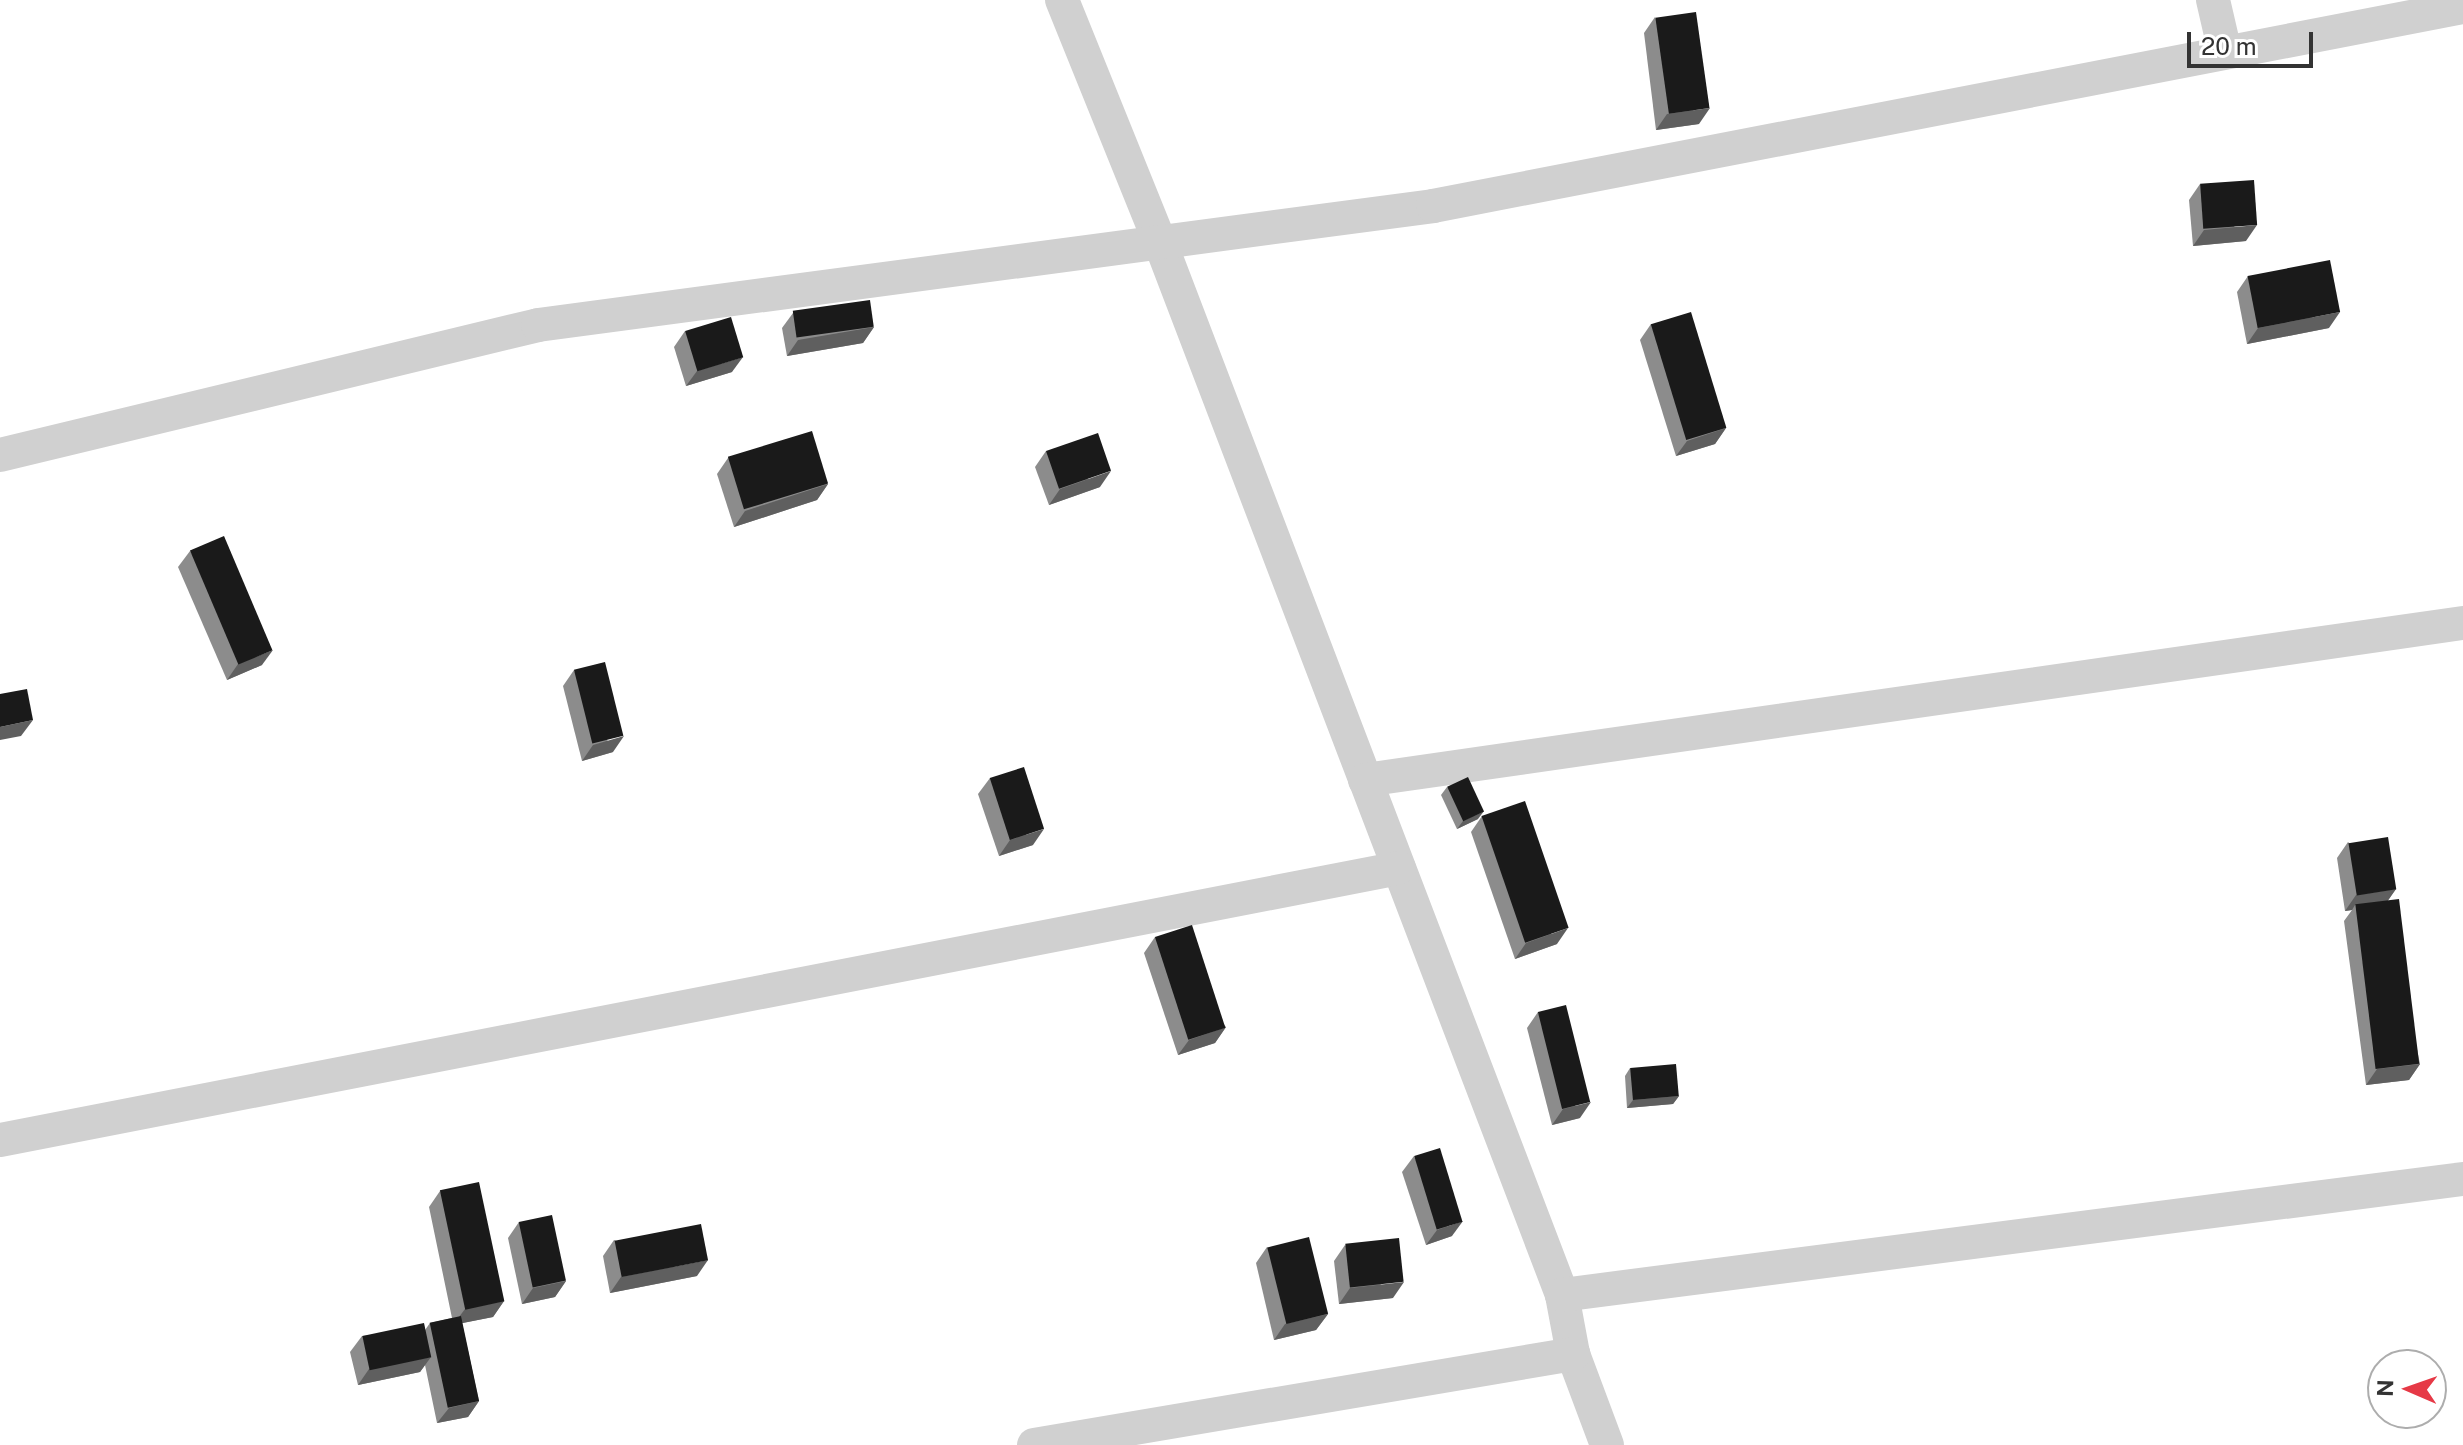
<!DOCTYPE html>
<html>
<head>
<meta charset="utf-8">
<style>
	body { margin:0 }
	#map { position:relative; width:2463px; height:1445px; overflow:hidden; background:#fff; font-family:"Public Sans",sans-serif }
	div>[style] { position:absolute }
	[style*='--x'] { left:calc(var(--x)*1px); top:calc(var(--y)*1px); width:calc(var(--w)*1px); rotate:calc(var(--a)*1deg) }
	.minor>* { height:34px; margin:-17px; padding:0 17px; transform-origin:17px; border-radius:17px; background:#d0d0d0 }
	.wall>* { inset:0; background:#8c8c8c }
	.shaded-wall>* { inset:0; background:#5f5f5f }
	.building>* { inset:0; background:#1a1a1a; transform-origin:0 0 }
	span { translate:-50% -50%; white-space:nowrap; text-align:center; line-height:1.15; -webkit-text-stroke:8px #fff; paint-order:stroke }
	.north { position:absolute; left:2367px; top:1349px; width:80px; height:80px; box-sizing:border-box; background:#fff; border:2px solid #adadad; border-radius:50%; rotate:272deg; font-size:22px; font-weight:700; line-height:32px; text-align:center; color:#333 }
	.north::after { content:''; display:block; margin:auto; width:28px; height:36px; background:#e63946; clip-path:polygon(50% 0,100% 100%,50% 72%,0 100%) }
	.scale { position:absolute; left:2187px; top:32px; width:126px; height:36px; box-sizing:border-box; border:4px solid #333; border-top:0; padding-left:10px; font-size:24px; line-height:28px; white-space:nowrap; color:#333; -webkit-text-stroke:6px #fff; paint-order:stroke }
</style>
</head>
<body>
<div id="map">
	<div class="minor">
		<div style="--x:1062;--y:0;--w:261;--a:68"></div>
		<div style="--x:1160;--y:242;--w:1127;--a:69.1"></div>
		<div style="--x:1562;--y:1295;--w:60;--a:79.4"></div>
		<div style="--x:1573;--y:1354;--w:97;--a:69.5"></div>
		<div style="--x:2213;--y:0;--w:53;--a:77"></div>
		<div style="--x:0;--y:455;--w:553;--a:-13.58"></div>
		<div style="--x:538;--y:325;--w:903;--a:-7.57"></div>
		<div style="--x:1433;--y:206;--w:1049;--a:-10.94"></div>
		<div style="--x:1365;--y:780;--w:1109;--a:-8.14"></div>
		<div style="--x:0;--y:1140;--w:1425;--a:-11"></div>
		<div style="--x:1562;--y:1295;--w:908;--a:-7.34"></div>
		<div style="--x:1034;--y:1445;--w:547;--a:-9.58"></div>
	</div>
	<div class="wall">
		<div style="clip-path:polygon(1655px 17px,1699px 124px,1656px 130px,1644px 33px)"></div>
		<div style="clip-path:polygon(2200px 184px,2246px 241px,2193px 246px,2189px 200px)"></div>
		<div style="clip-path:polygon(2248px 276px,2329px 328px,2247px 344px,2237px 292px)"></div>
		<div style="clip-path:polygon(793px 313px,874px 327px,863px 343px,787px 356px,782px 328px)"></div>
		<div style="clip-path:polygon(1651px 324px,1726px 428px,1715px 444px,1676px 456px,1640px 340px)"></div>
		<div style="clip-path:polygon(685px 331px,732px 372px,686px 386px,674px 347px)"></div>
		<div style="clip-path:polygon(1046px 451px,1100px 487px,1049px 505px,1035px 467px)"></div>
		<div style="clip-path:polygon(728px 458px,828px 484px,817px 500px,734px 527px,717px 474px)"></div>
		<div style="clip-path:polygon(190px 551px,262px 665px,227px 680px,178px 567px)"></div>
		<div style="clip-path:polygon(574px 670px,613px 752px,582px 761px,563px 686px)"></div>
		<div style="clip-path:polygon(990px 778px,1033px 845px,999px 856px,978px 794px)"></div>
		<div style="clip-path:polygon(1447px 787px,1478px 819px,1457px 829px,1441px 795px)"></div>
		<div style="clip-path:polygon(1482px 816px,1557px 944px,1515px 959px,1471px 832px)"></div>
		<div style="clip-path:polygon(2348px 842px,2396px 889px,2387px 901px,2420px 1064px,2409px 1080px,2366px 1085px,2344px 921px,2352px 910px,2345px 911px,2337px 858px)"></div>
		<div style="clip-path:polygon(1155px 937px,1226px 1027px,1215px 1043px,1178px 1055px,1144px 953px)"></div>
		<div style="clip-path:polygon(1538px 1012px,1580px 1118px,1552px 1125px,1527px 1028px)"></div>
		<div style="clip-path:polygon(1630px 1068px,1679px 1096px,1673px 1104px,1627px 1108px,1625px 1076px)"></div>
		<div style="clip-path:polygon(1414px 1156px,1452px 1236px,1426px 1245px,1402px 1172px)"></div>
		<div style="clip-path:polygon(440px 1191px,504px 1301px,493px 1317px,462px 1323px,479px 1401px,468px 1417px,437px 1423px,425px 1365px,420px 1372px,358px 1385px,350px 1352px,362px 1336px,425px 1330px,430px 1323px,452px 1318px,429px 1207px)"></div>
		<div style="clip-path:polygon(519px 1222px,566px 1281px,555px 1297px,522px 1304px,508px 1238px)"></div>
		<div style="clip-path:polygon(614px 1240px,697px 1276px,610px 1293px,603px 1256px)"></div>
		<div style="clip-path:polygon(1345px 1245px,1393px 1298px,1339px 1304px,1334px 1261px)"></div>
		<div style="clip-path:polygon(1267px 1247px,1328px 1314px,1316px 1330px,1274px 1340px,1256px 1263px)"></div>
	</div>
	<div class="shaded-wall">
		<div style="clip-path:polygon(1710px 108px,1699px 124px,1656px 130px,1667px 114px)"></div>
		<div style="clip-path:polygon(2257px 225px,2246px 241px,2193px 246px,2204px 230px)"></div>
		<div style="clip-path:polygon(2340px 312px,2329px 328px,2247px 344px,2258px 328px)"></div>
		<div style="clip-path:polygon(874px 327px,863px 343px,787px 356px,798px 340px)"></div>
		<div style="clip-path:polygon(743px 357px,732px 372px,686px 386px,697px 371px)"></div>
		<div style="clip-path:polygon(1726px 428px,1715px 444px,1676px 456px,1687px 441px)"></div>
		<div style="clip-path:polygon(1111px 471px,1100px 487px,1049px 505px,1060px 489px)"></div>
		<div style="clip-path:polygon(828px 484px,817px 500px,734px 527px,745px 511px)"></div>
		<div style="clip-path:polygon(273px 650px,262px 665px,227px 680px,238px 664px)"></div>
		<div style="clip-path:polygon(33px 720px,21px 736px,0 740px,0 727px)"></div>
		<div style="clip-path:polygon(624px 736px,613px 752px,582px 761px,593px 745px)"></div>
		<div style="clip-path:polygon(1484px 811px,1478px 819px,1457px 829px,1463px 821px)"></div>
		<div style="clip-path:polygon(1044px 829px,1033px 845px,999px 856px,1010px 840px)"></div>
		<div style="clip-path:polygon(2396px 889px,2385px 905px,2355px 905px,2352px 910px,2345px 911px,2356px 895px)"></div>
		<div style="clip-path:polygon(1568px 928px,1557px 944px,1515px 959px,1526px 943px)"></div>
		<div style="clip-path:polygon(1226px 1027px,1215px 1043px,1178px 1055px,1189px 1040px)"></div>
		<div style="clip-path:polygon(2420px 1064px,2409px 1080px,2366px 1085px,2377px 1069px)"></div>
		<div style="clip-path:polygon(1679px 1096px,1673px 1104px,1627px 1108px,1633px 1100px)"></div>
		<div style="clip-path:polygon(1591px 1102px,1580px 1118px,1552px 1125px,1563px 1109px)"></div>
		<div style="clip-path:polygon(1463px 1221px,1452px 1236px,1426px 1245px,1437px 1230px)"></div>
		<div style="clip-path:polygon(708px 1260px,697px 1276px,610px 1293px,621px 1277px)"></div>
		<div style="clip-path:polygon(566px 1281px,555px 1297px,522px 1304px,533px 1288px)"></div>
		<div style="clip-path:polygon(1404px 1282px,1393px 1298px,1339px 1304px,1350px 1288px)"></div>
		<div style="clip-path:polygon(504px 1301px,493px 1317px,453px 1325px,465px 1309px)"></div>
		<div style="clip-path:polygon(1328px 1314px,1316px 1330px,1274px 1340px,1285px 1324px)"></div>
		<div style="clip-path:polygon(431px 1357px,420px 1372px,358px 1385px,369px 1369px)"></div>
		<div style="clip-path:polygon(479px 1401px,468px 1417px,437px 1423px,449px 1408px)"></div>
	</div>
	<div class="building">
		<div style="left:1696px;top:12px;width:97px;height:41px;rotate:82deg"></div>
		<div style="left:2254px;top:180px;width:45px;height:54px;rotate:86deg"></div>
		<div style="left:2330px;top:260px;width:53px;height:84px;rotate:79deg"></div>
		<div style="left:870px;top:300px;width:27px;height:78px;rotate:82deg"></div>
		<div style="left:1691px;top:312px;width:121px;height:42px;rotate:73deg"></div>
		<div style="left:731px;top:317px;width:42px;height:48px;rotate:73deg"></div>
		<div style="left:812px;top:431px;width:55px;height:88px;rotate:73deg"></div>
		<div style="left:1098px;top:433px;width:40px;height:55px;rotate:71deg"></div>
		<div style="left:224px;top:536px;width:124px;height:37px;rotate:67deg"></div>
		<div style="left:605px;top:662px;width:76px;height:32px;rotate:76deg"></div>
		<div style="clip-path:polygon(27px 689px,33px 720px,0 727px,0 694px)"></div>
		<div style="left:1024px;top:767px;width:65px;height:36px;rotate:72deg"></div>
		<div style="left:1468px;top:777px;width:38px;height:23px;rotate:65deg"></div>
		<div style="left:1525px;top:801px;width:134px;height:46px;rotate:71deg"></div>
		<div style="left:2388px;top:837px;width:53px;height:40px;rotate:81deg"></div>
		<div style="left:2399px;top:899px;width:166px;height:44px;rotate:83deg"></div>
		<div style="left:1192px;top:925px;width:108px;height:39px;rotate:72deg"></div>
		<div style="left:1566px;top:1005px;width:100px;height:29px;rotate:76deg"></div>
		<div style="left:1676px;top:1064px;width:32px;height:46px;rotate:85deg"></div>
		<div style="left:1440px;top:1148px;width:77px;height:27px;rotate:73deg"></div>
		<div style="left:479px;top:1182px;width:122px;height:40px;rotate:78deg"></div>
		<div style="left:552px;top:1215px;width:67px;height:34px;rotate:78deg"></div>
		<div style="left:701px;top:1224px;width:37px;height:88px;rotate:79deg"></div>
		<div style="left:1309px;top:1237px;width:79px;height:43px;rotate:76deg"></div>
		<div style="left:1399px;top:1238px;width:44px;height:54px;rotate:84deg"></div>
		<div style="left:461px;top:1316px;width:87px;height:32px;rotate:78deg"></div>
		<div style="left:424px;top:1323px;width:35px;height:63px;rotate:78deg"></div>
	</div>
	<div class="north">N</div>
	<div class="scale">20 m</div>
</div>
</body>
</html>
